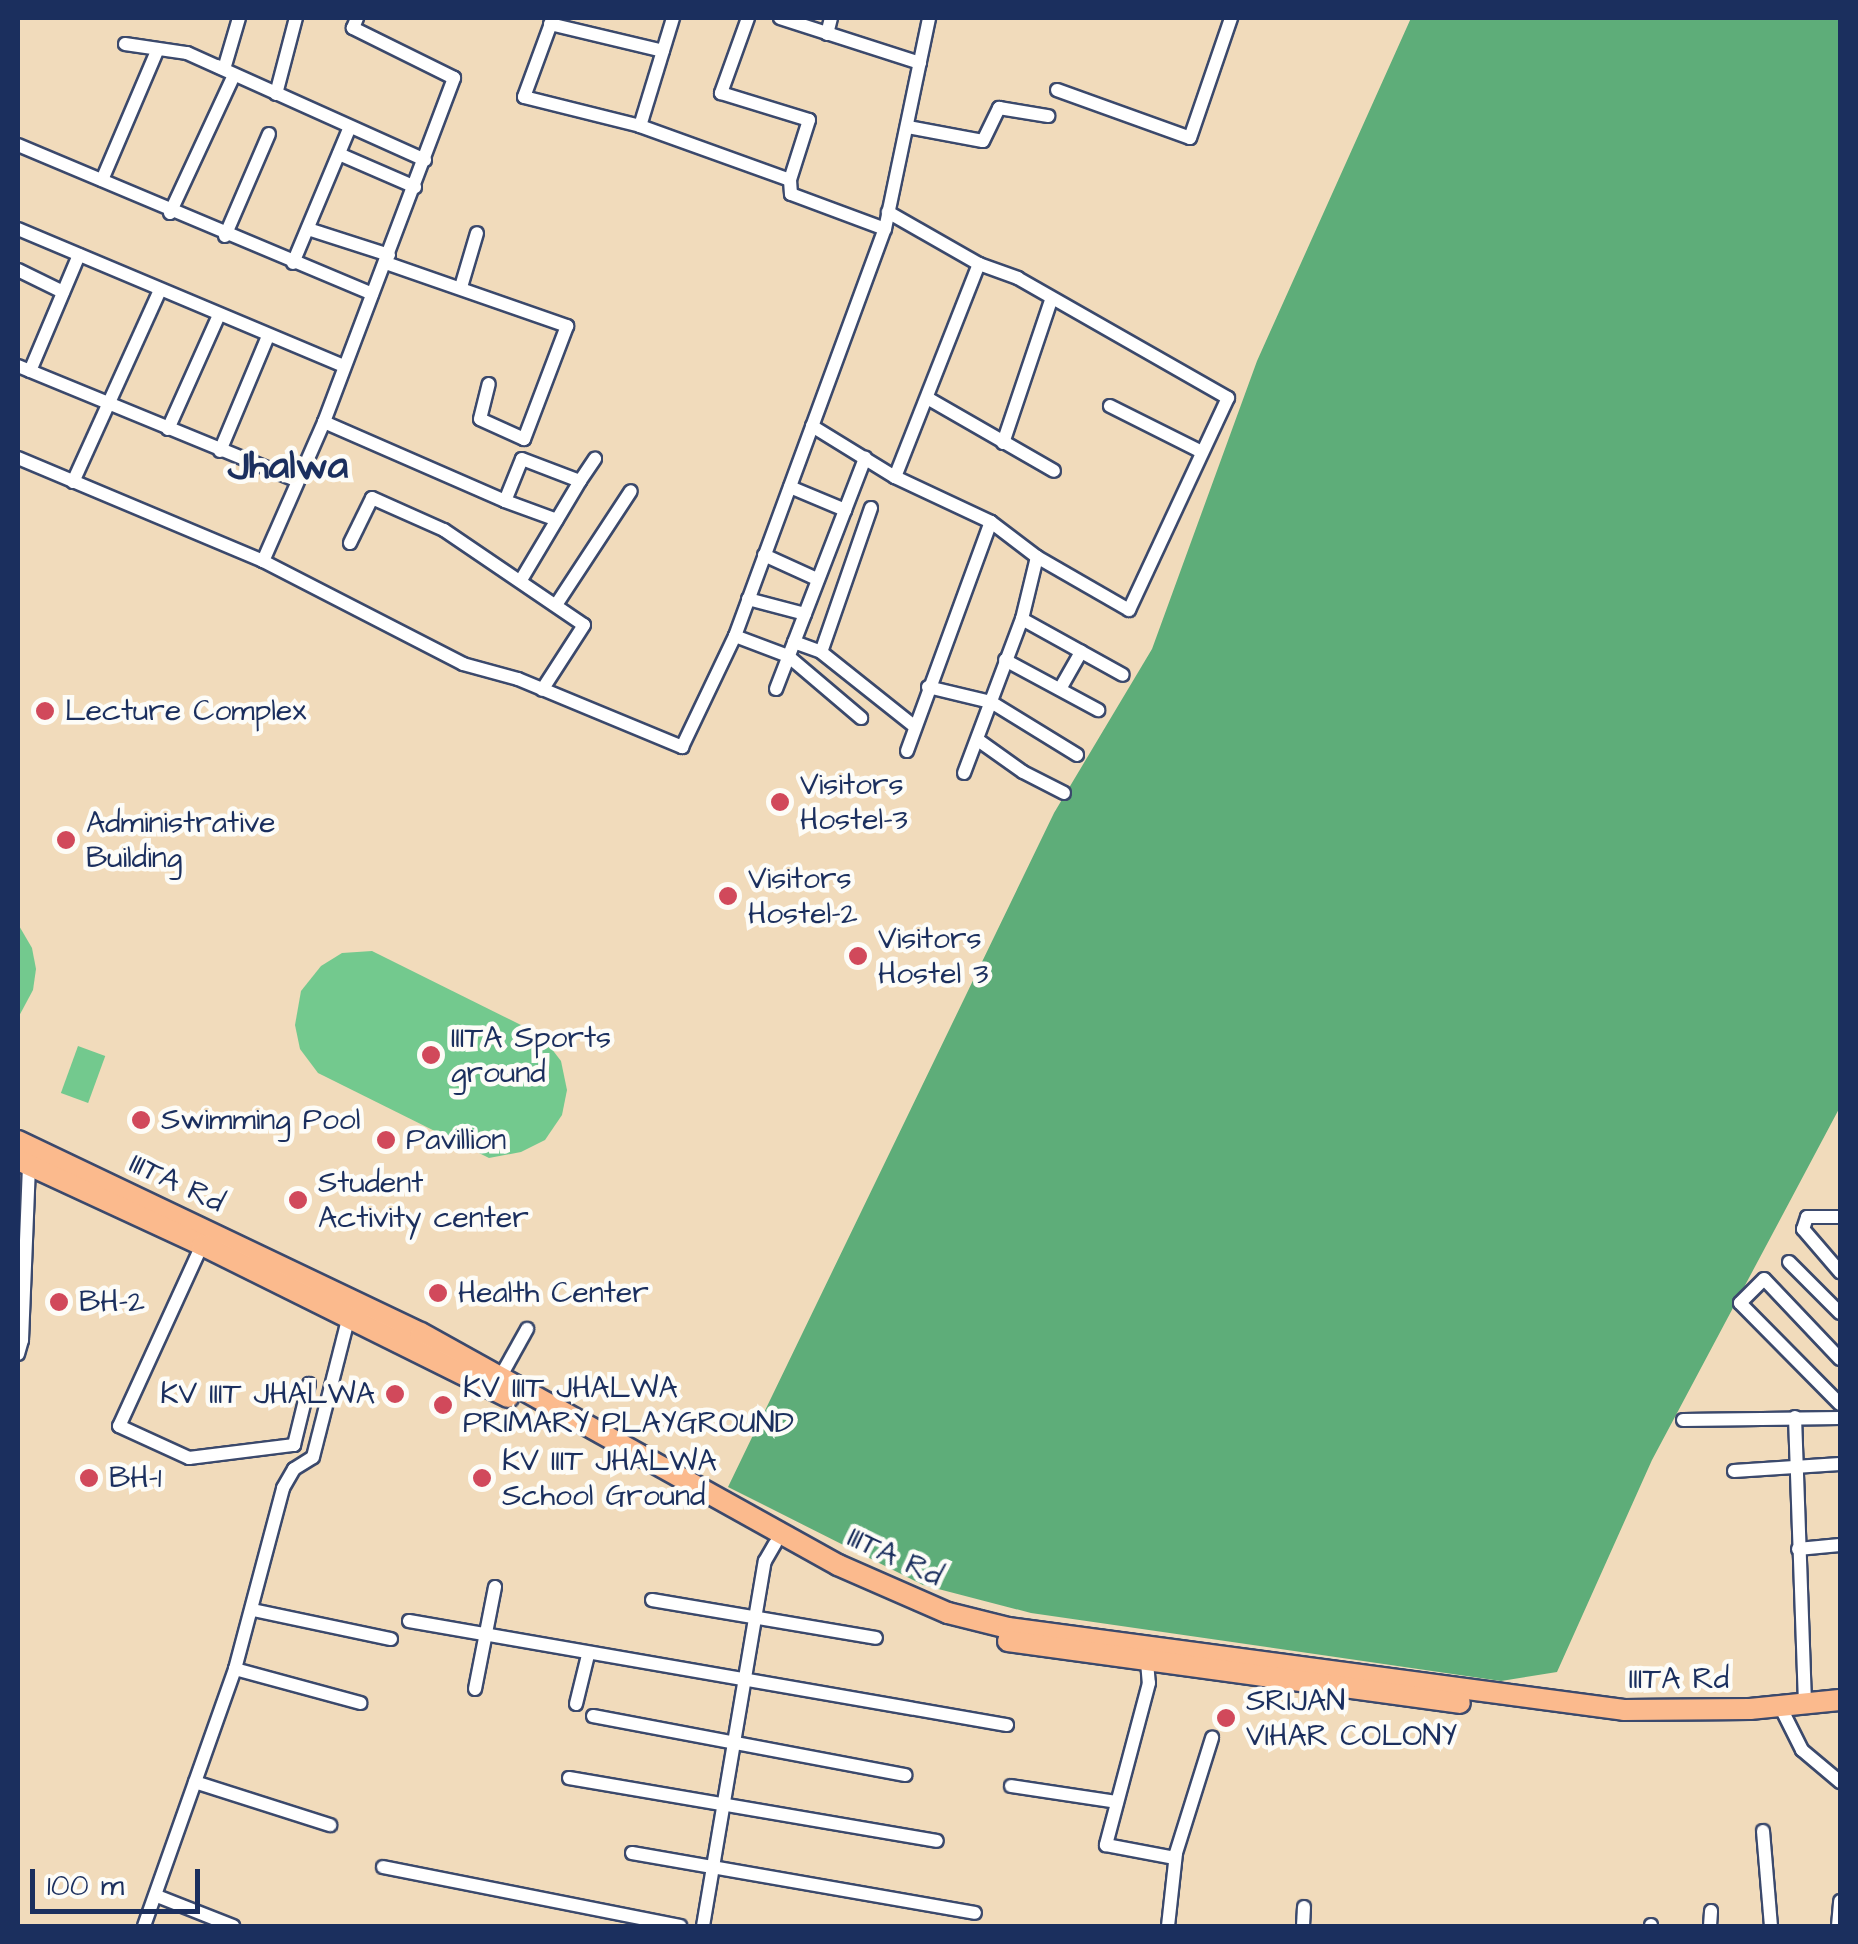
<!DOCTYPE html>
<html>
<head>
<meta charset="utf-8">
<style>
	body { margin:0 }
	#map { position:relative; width:1858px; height:1944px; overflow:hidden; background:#f1dbbb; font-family:"Architects Daughter",sans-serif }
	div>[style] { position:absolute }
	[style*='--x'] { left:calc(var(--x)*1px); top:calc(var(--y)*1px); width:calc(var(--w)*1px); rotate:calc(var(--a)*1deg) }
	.green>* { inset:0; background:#73c98e; transform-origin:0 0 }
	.forest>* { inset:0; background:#5ead79 }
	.roads { filter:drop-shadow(2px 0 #3b496c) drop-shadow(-2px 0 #3b496c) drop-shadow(0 2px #3b496c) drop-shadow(0 -2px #3b496c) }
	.minor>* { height:12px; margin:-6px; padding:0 6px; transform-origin:6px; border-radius:6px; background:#fff }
	.primary>* { height:20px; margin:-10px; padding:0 10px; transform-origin:10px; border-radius:10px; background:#fbba8d }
	.dots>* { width:28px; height:28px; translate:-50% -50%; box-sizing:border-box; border:5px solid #fdfcf7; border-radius:50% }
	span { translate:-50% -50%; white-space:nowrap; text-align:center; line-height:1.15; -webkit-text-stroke:9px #fdfcf7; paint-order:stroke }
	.poi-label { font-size:30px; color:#1b2f5e }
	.left { translate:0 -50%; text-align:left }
	.right { translate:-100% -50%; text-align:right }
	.street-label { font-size:30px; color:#1b2f5e }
	.district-label { font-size:40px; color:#1b2f5e; font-weight:700 }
	.frame { position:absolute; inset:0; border:20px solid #1b2f5e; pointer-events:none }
	.scale { position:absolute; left:30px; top:1869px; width:170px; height:45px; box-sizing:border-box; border:5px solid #1b2f5e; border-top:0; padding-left:12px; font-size:30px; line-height:35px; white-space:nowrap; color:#1b2f5e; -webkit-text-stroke:8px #fdfcf7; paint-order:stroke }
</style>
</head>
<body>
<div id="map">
	<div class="green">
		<div style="clip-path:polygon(18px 924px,32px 948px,36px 969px,33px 990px,18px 1018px)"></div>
		<div style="clip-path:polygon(372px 951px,541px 1035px,561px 1061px,567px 1090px,562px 1115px,545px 1140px,521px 1152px,489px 1158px,318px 1073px,300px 1049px,295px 1025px,301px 991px,321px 966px,342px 953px)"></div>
		<div style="left:78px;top:1046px;width:29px;height:50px;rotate:20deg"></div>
	</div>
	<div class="forest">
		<div style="clip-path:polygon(1411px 18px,1840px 18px,1840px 1107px,1652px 1460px,1557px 1672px,1501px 1681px,1031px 1613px,923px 1585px,728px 1487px,1054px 813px,1152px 649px,1257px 361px)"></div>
	</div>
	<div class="roads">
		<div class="minor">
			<div style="--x:553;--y:18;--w:84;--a:110.2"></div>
			<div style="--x:524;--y:97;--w:120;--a:14"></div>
			<div style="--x:640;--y:126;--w:159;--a:19.8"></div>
			<div style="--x:790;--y:180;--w:14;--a:86"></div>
			<div style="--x:791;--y:194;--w:100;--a:20.4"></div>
			<div style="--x:748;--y:18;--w:80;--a:109.8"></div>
			<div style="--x:721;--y:93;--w:92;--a:17.1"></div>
			<div style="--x:809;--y:120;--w:63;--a:107.6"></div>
			<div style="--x:780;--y:18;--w:147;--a:17.8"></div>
			<div style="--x:550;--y:24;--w:116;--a:13.4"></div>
			<div style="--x:827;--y:34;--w:16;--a:-76"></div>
			<div style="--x:125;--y:44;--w:63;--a:8.3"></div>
			<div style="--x:187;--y:53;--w:261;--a:24.2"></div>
			<div style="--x:217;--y:66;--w:8;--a:23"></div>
			<div style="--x:224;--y:69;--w:53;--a:-73.6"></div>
			<div style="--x:1057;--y:90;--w:141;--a:19.8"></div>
			<div style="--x:1190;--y:138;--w:127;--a:-71.1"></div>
			<div style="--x:276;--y:94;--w:79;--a:-75.3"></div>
			<div style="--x:640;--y:126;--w:113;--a:-73"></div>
			<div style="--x:908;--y:127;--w:76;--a:10.6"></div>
			<div style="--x:983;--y:141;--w:37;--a:-64"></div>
			<div style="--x:999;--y:108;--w:50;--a:9.3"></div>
			<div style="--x:18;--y:145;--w:384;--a:22.8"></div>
			<div style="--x:339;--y:154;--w:83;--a:23.5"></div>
			<div style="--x:102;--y:180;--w:142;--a:-66.9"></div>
			<div style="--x:170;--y:213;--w:152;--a:-65.1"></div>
			<div style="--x:18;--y:229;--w:354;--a:22.8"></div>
			<div style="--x:308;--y:229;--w:85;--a:17.8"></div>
			<div style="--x:225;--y:236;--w:111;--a:-66.7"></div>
			<div style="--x:293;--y:263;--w:147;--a:-67.3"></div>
			<div style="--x:386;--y:263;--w:192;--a:19.2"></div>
			<div style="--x:567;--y:326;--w:121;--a:110.8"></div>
			<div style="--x:524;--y:439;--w:48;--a:-155.6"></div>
			<div style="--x:480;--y:419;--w:36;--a:-76"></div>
			<div style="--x:18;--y:270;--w:50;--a:26.1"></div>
			<div style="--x:461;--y:287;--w:56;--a:-73.5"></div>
			<div style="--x:18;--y:366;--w:300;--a:22.3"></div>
			<div style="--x:30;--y:371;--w:126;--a:-67.1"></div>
			<div style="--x:929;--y:399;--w:144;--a:29.9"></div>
			<div style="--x:1110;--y:406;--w:103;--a:26.6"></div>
			<div style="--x:324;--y:422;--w:197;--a:23.6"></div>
			<div style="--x:505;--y:501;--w:45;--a:-68"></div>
			<div style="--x:522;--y:459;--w:62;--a:20.8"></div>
			<div style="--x:580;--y:481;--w:27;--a:-56"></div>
			<div style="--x:812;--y:426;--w:97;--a:31.6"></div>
			<div style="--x:895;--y:477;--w:106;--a:25.1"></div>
			<div style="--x:991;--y:522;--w:58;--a:37.3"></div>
			<div style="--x:1037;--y:557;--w:106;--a:29.9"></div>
			<div style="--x:1129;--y:610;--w:234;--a:-65"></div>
			<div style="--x:1228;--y:398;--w:242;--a:-150.3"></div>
			<div style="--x:1018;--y:278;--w:41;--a:-160.3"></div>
			<div style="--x:979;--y:264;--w:105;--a:-150.3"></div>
			<div style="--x:168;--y:429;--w:125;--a:-65.9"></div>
			<div style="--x:1003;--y:443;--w:151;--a:-71.4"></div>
			<div style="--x:220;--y:451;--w:125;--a:-67.3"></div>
			<div style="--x:18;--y:458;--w:266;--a:22.8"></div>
			<div style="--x:263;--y:561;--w:225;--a:27.2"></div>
			<div style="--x:463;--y:664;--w:57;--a:15.3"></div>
			<div style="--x:518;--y:679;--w:178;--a:22.5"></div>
			<div style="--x:682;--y:747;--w:123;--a:-64.5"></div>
			<div style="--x:735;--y:636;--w:434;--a:-69.8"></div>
			<div style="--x:885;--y:229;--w:216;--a:-78.2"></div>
			<div style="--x:895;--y:477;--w:229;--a:-68.5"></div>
			<div style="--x:73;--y:482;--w:211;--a:-65.6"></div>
			<div style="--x:790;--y:487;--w:60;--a:22.7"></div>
			<div style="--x:505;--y:501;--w:55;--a:20.1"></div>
			<div style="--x:871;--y:508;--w:152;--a:109.1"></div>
			<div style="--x:821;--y:652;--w:119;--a:38.5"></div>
			<div style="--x:350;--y:543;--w:50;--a:-63.9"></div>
			<div style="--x:372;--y:498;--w:79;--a:24"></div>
			<div style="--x:444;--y:530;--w:169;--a:34.2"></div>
			<div style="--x:584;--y:625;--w:77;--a:122.9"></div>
			<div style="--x:764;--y:555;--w:58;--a:24.4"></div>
			<div style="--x:263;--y:561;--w:152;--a:-66.3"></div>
			<div style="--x:324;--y:422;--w:368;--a:-69.3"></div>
			<div style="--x:454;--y:78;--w:113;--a:-153.7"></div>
			<div style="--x:353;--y:28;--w:11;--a:-68"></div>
			<div style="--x:521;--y:580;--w:115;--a:-59.2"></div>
			<div style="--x:748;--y:599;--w:59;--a:14.7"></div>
			<div style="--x:556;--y:605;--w:136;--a:-56.7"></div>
			<div style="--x:1022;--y:619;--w:115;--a:29"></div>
			<div style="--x:735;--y:636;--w:57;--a:20.7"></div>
			<div style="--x:788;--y:656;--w:96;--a:40.3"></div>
			<div style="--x:794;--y:642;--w:29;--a:20"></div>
			<div style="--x:1005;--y:660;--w:106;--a:28.3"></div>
			<div style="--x:928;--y:687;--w:65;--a:13.4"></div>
			<div style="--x:991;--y:702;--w:101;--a:31.6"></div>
			<div style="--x:776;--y:689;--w:248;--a:-68.9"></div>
			<div style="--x:1060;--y:689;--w:43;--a:-60.4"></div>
			<div style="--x:978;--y:740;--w:55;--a:35.4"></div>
			<div style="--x:1023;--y:772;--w:46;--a:27.1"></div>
			<div style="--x:907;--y:751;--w:244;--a:-69.9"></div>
			<div style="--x:964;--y:773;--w:165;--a:-69.4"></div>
			<div style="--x:1022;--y:619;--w:64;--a:-76.4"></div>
			<div style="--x:1840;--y:1217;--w:33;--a:180"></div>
			<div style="--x:1807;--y:1217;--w:13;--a:108"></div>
			<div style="--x:1803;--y:1229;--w:57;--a:49.3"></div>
			<div style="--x:202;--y:1245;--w:199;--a:114.6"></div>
			<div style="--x:119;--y:1426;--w:77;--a:24.6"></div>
			<div style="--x:189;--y:1458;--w:106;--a:-7.1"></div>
			<div style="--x:294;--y:1445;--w:63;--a:-76.2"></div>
			<div style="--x:1789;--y:1262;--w:72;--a:45"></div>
			<div style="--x:18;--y:1354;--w:15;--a:-74"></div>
			<div style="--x:22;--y:1340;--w:175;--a:-87.7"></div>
			<div style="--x:1840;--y:1359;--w:110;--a:-133.5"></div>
			<div style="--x:1764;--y:1279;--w:34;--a:135"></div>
			<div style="--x:1740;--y:1303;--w:142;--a:45.3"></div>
			<div style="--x:497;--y:1383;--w:62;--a:-60.9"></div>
			<div style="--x:1795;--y:1417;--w:288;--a:88"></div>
			<div style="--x:1683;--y:1420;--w:157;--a:-0.7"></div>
			<div style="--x:1734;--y:1471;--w:106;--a:-3.8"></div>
			<div style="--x:1798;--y:1549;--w:42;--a:-5.4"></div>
			<div style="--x:652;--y:1600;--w:227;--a:9.6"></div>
			<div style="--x:253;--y:1610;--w:141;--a:11.9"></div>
			<div style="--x:409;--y:1621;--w:607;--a:9.87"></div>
			<div style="--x:1147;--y:1662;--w:21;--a:85"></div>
			<div style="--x:1149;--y:1683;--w:168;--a:104.9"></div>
			<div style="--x:1106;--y:1845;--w:70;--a:10.7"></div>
			<div style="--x:235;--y:1669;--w:130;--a:15.2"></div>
			<div style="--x:475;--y:1689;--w:104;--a:-78.9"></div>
			<div style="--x:576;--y:1704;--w:50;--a:-76.2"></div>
			<div style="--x:1781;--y:1708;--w:47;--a:63.4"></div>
			<div style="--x:1802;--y:1750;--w:50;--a:40.1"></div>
			<div style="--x:593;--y:1716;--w:318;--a:10.7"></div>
			<div style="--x:569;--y:1778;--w:373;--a:9.7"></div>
			<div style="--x:195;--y:1782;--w:142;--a:17.7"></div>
			<div style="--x:1011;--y:1786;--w:107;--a:8.6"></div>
			<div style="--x:1763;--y:1831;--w:95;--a:85.2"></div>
			<div style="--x:632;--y:1853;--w:348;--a:9.9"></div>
			<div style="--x:383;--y:1867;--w:303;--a:11.2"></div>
			<div style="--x:157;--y:1896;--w:82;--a:21.5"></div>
			<div style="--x:144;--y:1926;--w:273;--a:-70.5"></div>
			<div style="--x:235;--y:1669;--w:187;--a:-75.1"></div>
			<div style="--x:283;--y:1488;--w:22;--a:-60"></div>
			<div style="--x:294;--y:1469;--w:22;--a:-32"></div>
			<div style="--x:313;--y:1457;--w:146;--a:-75.7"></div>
			<div style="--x:703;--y:1926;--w:370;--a:-80.4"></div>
			<div style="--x:765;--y:1561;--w:20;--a:-60"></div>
			<div style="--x:1168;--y:1926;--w:73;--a:-83.7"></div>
			<div style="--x:1176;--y:1853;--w:121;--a:-72.6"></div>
			<div style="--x:1303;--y:1926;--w:19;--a:-87"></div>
			<div style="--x:1651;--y:1926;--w:1;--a:-90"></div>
			<div style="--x:1710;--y:1926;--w:15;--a:-86"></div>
			<div style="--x:1838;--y:1926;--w:25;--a:-85"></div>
		</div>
		<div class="primary">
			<div style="--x:18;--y:1141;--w:446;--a:25.5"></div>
			<div style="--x:421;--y:1333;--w:477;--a:29.1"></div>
			<div style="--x:838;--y:1565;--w:120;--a:23.6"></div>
			<div style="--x:948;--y:1613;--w:62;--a:14"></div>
			<div style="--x:1008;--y:1628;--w:621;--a:7.58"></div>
			<div style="--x:1624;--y:1710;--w:126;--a:-0.5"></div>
			<div style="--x:1750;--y:1709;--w:90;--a:-5.7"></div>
			<div style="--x:18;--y:1160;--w:203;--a:24.8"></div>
			<div style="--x:202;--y:1245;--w:342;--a:26.4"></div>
			<div style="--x:1008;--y:1641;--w:456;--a:7.8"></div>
		</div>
	</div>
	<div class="dots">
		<div style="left:45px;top:711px;background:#d1495b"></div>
		<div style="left:780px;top:802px;background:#d1495b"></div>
		<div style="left:66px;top:840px;background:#d1495b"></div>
		<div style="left:728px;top:896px;background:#d1495b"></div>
		<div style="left:858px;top:956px;background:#d1495b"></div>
		<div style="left:431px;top:1055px;background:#d1495b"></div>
		<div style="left:141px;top:1120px;background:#d1495b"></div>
		<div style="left:386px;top:1140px;background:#d1495b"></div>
		<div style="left:298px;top:1200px;background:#d1495b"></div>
		<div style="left:438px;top:1293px;background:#d1495b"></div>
		<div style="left:59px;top:1302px;background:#d1495b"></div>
		<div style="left:395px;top:1394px;background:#d1495b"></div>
		<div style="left:443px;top:1405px;background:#d1495b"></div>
		<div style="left:89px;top:1478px;background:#d1495b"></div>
		<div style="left:482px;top:1478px;background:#d1495b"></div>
		<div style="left:1226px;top:1718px;background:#d1495b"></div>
	</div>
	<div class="poi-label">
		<span class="left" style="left:65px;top:711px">Lecture Complex</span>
		<span class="left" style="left:800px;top:802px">Visitors<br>Hostel-3</span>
		<span class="left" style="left:86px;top:840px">Administrative<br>Building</span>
		<span class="left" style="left:748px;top:896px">Visitors<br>Hostel-2</span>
		<span class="left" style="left:878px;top:956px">Visitors<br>Hostel 3</span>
		<span class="left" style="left:451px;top:1055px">IIITA Sports<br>ground</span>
		<span class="left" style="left:161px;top:1120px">Swimming Pool</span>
		<span class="left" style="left:406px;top:1140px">Pavillion</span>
		<span class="left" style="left:318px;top:1200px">Student<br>Activity center</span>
		<span class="left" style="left:458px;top:1293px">Health Center</span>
		<span class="left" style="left:79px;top:1302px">BH-2</span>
		<span class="left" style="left:463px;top:1405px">KV IIIT JHALWA<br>PRIMARY PLAYGROUND</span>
		<span class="right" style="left:375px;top:1394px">KV IIIT JHALWA</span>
		<span class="left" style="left:502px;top:1478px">KV IIIT JHALWA<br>School Ground</span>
		<span class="left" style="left:109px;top:1478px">BH-1</span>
		<span class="left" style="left:1246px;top:1718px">SRIJAN<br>VIHAR COLONY</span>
	</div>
	<div class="street-label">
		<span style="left:177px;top:1183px;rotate:25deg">IIITA Rd</span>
		<span style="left:895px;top:1557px;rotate:25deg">IIITA Rd</span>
		<span style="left:1679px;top:1679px">IIITA Rd</span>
	</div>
	<div class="district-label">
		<span style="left:288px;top:467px">Jhalwa</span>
	</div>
	<div class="frame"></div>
	<div class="scale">100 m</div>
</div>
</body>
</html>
